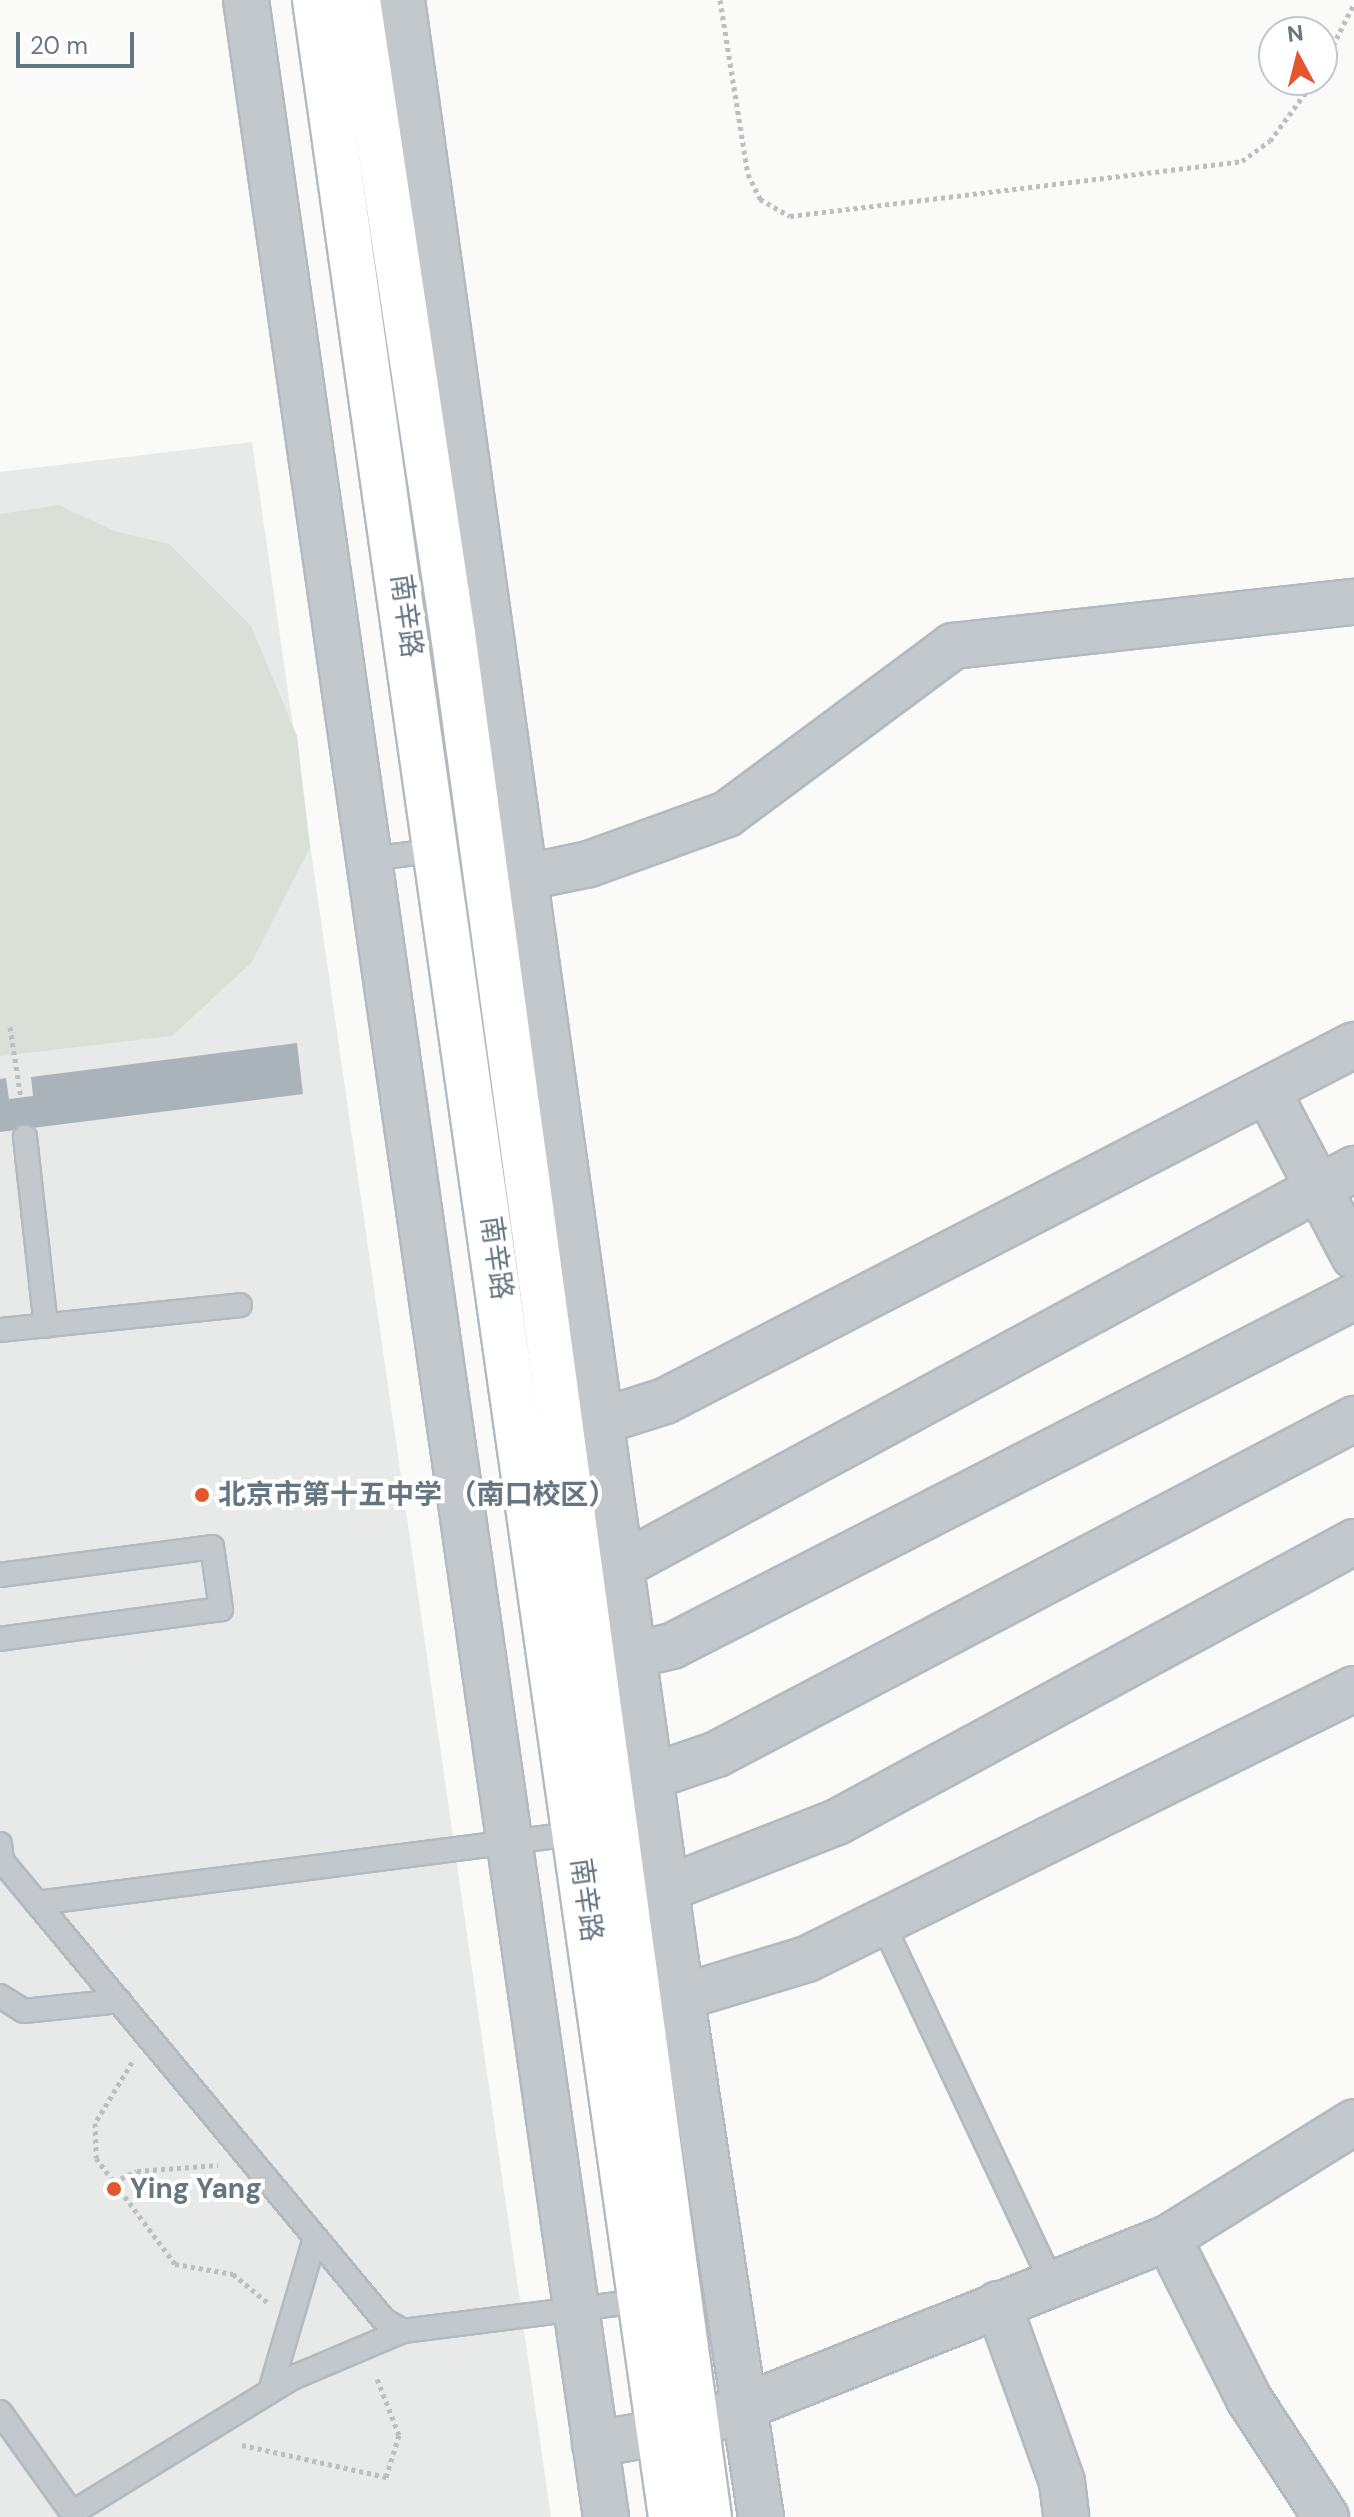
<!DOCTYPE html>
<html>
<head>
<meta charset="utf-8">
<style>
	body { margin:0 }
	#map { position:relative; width:1354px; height:2517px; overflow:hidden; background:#fafaf8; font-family:"DM Sans","Noto Sans SC",sans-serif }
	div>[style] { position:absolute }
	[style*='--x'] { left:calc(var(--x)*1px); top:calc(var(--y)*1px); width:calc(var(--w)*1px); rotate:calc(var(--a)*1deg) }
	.built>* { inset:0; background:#e8e9e9 }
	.green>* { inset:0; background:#dadfd7 }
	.building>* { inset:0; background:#aab3b9 }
	.path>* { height:5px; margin-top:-2.5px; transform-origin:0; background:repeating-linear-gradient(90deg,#bbbfc2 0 4px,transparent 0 8px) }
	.roads { filter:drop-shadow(2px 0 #b3babf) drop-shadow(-2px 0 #b3babf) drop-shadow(0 2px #b3babf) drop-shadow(0 -2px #b3babf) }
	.service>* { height:22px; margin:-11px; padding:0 11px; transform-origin:11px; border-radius:11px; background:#c3c8cc }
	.minor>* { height:44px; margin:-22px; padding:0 22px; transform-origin:22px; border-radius:22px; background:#c3c8cc }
	.secondary>* { height:44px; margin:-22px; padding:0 22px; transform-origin:22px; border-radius:22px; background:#fff }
	.dots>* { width:22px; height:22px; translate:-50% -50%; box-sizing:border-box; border:4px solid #fff; border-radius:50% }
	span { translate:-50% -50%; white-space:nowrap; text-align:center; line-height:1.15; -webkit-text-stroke:8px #fff; paint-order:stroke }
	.street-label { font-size:28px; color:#657683 }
	.poi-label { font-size:28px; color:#657683; font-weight:700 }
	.left { translate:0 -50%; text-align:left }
	.north { position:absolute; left:1258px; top:16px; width:80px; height:80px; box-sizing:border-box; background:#fff; border:2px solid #c1c8cd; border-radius:50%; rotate:353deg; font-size:22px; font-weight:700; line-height:32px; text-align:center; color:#657683 }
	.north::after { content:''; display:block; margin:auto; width:28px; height:36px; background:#e4572e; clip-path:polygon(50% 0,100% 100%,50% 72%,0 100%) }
	.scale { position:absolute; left:16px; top:32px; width:118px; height:36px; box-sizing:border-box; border:4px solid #657683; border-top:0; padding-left:10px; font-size:24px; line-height:28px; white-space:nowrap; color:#657683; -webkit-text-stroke:6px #fff; paint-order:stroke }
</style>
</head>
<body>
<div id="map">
	<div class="built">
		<div style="clip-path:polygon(252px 442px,551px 2517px,0 2517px,0 472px)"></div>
	</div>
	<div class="green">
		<div style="clip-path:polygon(59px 505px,114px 531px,169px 544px,251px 626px,297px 736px,310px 847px,252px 962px,172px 1036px,0 1056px,0 514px)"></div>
	</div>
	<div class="building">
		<div style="clip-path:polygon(297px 1043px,303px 1094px,0 1132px,0 1079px,6px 1078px,9px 1099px,33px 1096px,31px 1077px)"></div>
	</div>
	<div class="path">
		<div style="--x:720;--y:0;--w:176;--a:80.9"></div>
		<div style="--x:748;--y:174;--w:28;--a:64"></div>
		<div style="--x:760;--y:199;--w:34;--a:30"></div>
		<div style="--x:790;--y:216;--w:455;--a:-6.9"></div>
		<div style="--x:1242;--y:161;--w:34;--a:-36"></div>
		<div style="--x:1270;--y:141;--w:76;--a:-53.6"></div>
		<div style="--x:1322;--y:67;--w:71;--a:-63.1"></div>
		<div style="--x:10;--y:1027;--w:72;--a:81.2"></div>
		<div style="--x:132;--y:2062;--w:71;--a:121.2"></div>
		<div style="--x:95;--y:2123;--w:35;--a:88"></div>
		<div style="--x:96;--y:2158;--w:132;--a:53.3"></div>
		<div style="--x:175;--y:2264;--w:59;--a:9.8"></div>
		<div style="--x:233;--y:2274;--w:44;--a:39.5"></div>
		<div style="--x:114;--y:2182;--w:25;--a:-26"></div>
		<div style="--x:137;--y:2171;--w:81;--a:-4.2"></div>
		<div style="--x:242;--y:2445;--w:148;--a:12.5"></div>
		<div style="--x:386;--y:2477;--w:44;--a:-72.8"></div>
		<div style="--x:399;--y:2435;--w:63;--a:-111.3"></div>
	</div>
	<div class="roads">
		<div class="service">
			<div style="--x:369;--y:859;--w:71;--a:-7.3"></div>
			<div style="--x:25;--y:1137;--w:190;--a:83.7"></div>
			<div style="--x:0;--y:1330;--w:241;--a:-5.9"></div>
			<div style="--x:0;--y:1575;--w:214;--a:-7.5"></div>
			<div style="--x:212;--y:1547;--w:63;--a:81.7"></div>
			<div style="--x:221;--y:1609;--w:223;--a:172.3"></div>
			<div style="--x:0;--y:1844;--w:17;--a:83"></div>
			<div style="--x:2;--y:1861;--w:55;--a:50.2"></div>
			<div style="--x:37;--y:1903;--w:547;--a:-7.35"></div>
			<div style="--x:37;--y:1903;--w:542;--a:50.23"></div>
			<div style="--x:384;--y:2320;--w:22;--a:30"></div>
			<div style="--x:403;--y:2331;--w:240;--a:-7.2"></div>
			<div style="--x:882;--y:1922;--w:399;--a:64.8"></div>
			<div style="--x:0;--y:1996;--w:28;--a:32"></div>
			<div style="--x:24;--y:2011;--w:96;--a:-6"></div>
			<div style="--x:270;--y:2391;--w:159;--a:-73.6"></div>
			<div style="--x:0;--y:2412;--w:124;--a:54.5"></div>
			<div style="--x:72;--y:2513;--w:258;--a:-31.5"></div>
			<div style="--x:292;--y:2378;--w:121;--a:-22.9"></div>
		</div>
		<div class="minor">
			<div style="--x:246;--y:0;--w:2543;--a:81.86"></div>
			<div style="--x:402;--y:0;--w:1980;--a:82.05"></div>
			<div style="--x:676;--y:1961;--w:562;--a:81.31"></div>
			<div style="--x:527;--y:877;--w:63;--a:-11.8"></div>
			<div style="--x:589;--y:864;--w:147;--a:-19.9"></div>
			<div style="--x:727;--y:814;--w:282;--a:-36.6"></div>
			<div style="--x:953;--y:646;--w:403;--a:-6.3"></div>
			<div style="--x:1269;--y:1094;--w:183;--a:62.3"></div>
			<div style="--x:602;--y:1421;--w:66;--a:-17.6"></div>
			<div style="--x:665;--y:1401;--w:776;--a:-27.32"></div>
			<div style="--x:621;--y:1566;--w:834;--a:-28.44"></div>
			<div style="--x:633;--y:1655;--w:40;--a:-13"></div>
			<div style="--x:672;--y:1646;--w:766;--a:-27.1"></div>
			<div style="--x:650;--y:1777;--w:71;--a:-18.9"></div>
			<div style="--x:717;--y:1754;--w:720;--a:-27.74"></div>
			<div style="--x:666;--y:1889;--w:184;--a:-21.4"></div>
			<div style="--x:837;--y:1822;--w:588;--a:-28.44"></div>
			<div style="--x:682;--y:1997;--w:131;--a:-16.9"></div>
			<div style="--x:807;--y:1959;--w:610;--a:-26.27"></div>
			<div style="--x:1168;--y:2238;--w:180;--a:63.3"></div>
			<div style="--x:1249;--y:2399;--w:141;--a:56.9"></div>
			<div style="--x:998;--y:2304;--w:189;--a:70.2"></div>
			<div style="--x:1062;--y:2482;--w:35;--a:83"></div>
			<div style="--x:595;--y:2444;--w:103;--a:-10.1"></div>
			<div style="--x:696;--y:2426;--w:508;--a:-21.72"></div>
			<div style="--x:1168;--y:2238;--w:219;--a:-31.9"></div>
		</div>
		<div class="secondary">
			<div style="--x:315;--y:0;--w:2542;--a:81.95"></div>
			<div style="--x:358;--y:0;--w:641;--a:81.48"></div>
			<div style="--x:453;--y:634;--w:1900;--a:82.26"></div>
		</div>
	</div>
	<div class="dots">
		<div style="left:202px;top:1495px;background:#e4572e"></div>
		<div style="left:114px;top:2189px;background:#e4572e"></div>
	</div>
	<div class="street-label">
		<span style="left:406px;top:616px;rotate:82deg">南辛路</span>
		<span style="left:496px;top:1258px;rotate:82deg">南辛路</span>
		<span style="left:586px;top:1900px;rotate:82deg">南辛路</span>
	</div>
	<div class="poi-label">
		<span class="left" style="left:218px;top:1495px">北京市第十五中学 （南口校区）</span>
		<span class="left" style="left:130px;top:2189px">Ying Yang</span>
	</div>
	<div class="north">N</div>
	<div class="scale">20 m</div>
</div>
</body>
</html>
